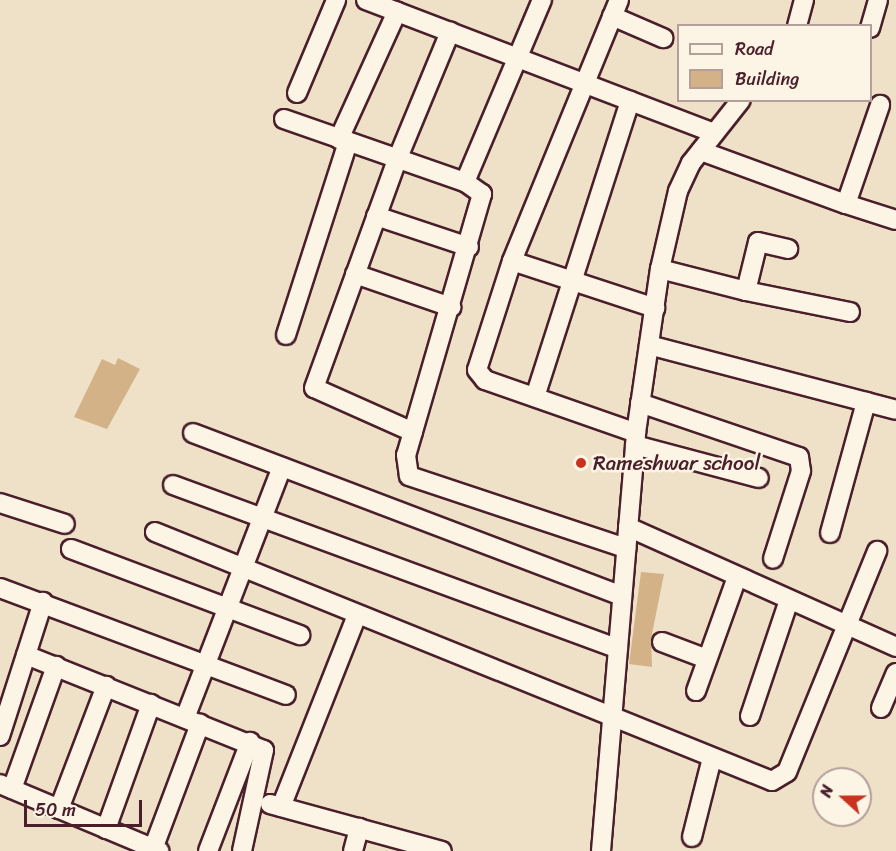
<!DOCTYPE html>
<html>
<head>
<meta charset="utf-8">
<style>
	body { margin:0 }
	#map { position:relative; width:896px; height:851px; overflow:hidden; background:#efe1c8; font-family:Sriracha,sans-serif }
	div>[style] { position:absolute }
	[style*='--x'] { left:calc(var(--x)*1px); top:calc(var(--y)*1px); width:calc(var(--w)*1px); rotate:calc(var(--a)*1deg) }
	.building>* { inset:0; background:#d2b286 }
	.roads { filter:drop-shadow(2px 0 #4a1f2b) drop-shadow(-2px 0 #4a1f2b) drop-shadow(0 2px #4a1f2b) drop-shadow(0 -2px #4a1f2b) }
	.minor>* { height:18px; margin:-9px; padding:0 9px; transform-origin:9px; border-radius:9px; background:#fcf5e5 }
	.dots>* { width:16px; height:16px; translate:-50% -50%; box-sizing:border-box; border:3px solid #fcf5e5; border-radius:50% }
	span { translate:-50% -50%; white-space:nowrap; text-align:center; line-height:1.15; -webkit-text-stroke:5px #fcf5e5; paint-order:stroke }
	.poi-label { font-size:21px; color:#4a1f2b }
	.left { translate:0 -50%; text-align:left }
	.legend { position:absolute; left:677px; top:24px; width:195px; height:78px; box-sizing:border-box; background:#fcf5e5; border:2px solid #b59f9b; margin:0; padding:8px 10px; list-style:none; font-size:18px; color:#4a1f2b }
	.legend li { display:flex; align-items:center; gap:12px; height:30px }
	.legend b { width:30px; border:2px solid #b59f9b }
	.north { position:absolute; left:812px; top:767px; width:60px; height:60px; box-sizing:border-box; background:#fcf5e5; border:2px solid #b59f9b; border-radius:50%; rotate:291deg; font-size:16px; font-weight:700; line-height:24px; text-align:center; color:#4a1f2b }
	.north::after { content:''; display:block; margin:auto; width:21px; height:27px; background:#c8321e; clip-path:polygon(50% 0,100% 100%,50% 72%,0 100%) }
	.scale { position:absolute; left:24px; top:800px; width:118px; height:27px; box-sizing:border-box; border:3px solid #4a1f2b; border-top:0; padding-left:8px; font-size:18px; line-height:21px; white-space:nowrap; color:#4a1f2b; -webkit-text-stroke:4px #fcf5e5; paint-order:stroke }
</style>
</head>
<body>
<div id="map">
	<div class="building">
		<div style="clip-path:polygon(118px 358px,140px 369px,107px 429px,74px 417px,102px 359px,115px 365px)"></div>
		<div style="clip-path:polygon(641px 572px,664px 574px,651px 639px,652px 667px,629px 664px)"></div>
	</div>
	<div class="roads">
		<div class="minor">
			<div style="--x:366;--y:0;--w:373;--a:20.9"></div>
			<div style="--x:619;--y:0;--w:282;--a:112.3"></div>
			<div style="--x:512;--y:261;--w:114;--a:107.8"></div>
			<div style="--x:477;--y:370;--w:13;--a:51"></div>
			<div style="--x:485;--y:380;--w:160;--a:19.3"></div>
			<div style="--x:612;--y:16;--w:56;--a:23.3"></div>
			<div style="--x:797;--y:26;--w:27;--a:-75"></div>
			<div style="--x:870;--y:28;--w:29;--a:-74"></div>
			<div style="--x:297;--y:93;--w:101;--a:-67.2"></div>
			<div style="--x:284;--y:119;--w:192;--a:19.2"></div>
			<div style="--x:465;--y:182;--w:21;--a:35"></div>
			<div style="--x:482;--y:194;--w:272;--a:106.2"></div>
			<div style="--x:406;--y:455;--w:21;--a:82"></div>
			<div style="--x:409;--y:476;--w:229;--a:18.4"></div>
			<div style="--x:339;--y:139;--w:140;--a:-65.5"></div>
			<div style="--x:701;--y:151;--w:154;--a:20.1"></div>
			<div style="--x:846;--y:204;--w:105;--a:-71"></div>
			<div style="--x:465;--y:182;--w:198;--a:-67.1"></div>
			<div style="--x:846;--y:204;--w:52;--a:17.7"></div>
			<div style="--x:376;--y:216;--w:98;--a:18.4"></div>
			<div style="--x:512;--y:261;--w:151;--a:18.2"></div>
			<div style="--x:660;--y:269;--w:89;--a:14.3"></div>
			<div style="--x:746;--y:291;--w:50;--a:-76.2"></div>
			<div style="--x:758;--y:242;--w:31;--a:13"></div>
			<div style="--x:355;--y:274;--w:102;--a:19"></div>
			<div style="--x:746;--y:291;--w:106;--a:11.4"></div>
			<div style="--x:286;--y:335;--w:203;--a:-72.2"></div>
			<div style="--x:649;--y:345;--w:255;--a:14.7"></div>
			<div style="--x:535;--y:397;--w:311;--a:-72.2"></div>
			<div style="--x:640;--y:403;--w:168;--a:18.8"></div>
			<div style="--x:799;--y:457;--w:14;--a:82"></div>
			<div style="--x:801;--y:471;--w:92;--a:107.7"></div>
			<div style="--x:413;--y:432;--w:108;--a:-156"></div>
			<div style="--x:314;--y:388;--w:243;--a:-70"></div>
			<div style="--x:397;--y:160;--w:139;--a:-67.5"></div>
			<div style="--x:193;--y:433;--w:457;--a:20.8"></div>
			<div style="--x:635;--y:445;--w:128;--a:14.9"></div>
			<div style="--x:173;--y:485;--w:474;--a:20.2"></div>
			<div style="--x:0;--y:503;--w:68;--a:17.9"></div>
			<div style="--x:628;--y:527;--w:294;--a:24.1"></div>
			<div style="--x:155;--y:532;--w:665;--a:21.98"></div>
			<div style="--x:772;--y:781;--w:17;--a:-31"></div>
			<div style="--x:787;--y:772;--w:239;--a:-67.8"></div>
			<div style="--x:830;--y:533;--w:136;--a:-74.6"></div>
			<div style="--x:71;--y:549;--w:245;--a:20.6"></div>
			<div style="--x:0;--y:588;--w:305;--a:20.5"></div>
			<div style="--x:662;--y:642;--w:48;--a:20.7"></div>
			<div style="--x:26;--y:655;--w:256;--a:21.8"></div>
			<div style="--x:264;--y:750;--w:103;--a:102.3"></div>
			<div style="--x:696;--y:691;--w:121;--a:-70.2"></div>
			<div style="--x:881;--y:708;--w:38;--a:-67"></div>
			<div style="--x:750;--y:716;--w:122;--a:-71.4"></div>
			<div style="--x:185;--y:718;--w:269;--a:-68.9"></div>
			<div style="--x:0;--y:736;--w:141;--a:-72.2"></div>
			<div style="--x:0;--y:784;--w:173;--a:22.8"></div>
			<div style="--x:12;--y:789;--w:131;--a:-70.3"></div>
			<div style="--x:270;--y:804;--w:178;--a:15.3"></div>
			<div style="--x:281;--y:807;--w:206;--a:-68.4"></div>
			<div style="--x:59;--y:809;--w:132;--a:-69.1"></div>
			<div style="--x:106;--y:829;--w:133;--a:-70.2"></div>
			<div style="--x:692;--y:837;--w:81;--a:-75.8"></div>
			<div style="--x:153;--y:849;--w:134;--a:-69.4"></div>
			<div style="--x:208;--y:851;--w:117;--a:-68.9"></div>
			<div style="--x:353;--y:851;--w:24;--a:-75"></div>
			<div style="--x:601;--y:851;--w:419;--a:-85.2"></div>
			<div style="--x:636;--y:433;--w:166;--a:-81.7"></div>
			<div style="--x:660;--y:269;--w:80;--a:-77"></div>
			<div style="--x:678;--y:191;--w:31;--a:-65"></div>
			<div style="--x:691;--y:163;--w:80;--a:-51.6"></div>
		</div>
	</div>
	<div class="dots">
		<div style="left:581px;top:463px;background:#c8321e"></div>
	</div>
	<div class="poi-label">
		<span class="left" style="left:593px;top:463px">Rameshwar school</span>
	</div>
	<ul class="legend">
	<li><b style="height:8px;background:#fcf5e5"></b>Road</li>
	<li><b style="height:16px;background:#d2b286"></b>Building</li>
	</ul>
	<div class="north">N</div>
	<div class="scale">50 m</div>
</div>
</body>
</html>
